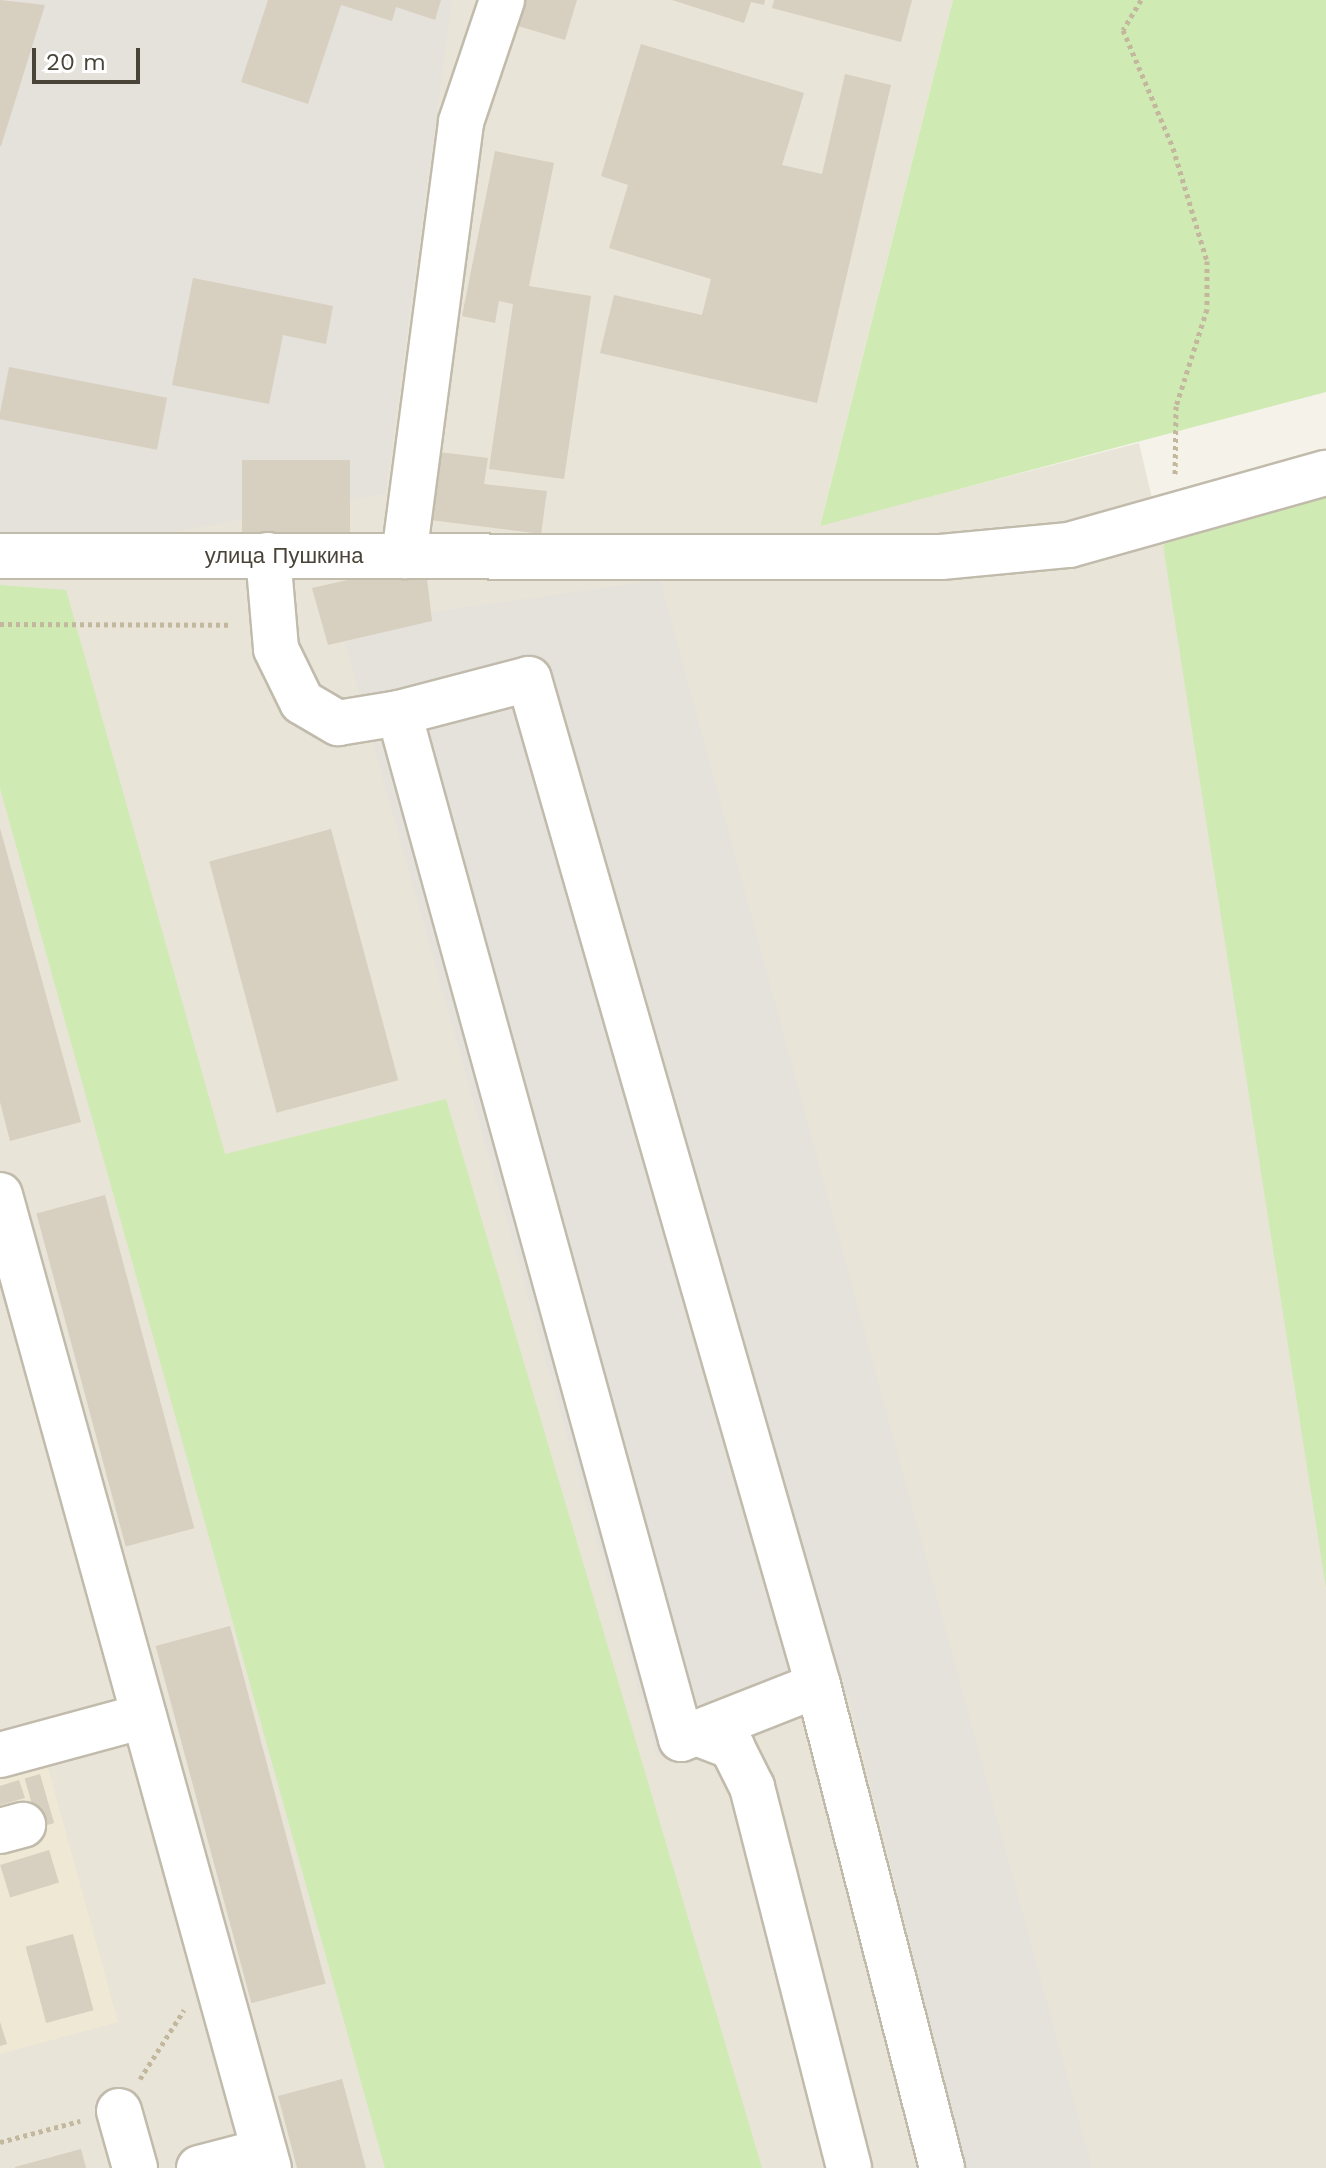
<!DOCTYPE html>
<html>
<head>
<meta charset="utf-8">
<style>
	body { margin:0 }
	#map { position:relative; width:1326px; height:2168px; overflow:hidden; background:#f5f2ea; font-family:"Work Sans",sans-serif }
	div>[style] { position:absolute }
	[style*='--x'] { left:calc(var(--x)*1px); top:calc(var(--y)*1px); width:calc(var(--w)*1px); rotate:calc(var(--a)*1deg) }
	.residential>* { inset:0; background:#e9e4d8 }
	.industrial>* { inset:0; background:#e5e1db }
	.education>* { inset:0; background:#eee8d4 }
	.green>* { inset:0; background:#cfeab3 }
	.building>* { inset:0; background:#d7cfbf; transform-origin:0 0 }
	.path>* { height:5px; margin-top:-2.5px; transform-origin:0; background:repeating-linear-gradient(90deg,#c3b79d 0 4px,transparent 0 8px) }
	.roads { filter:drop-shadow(2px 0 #c1bbac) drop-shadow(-2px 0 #c1bbac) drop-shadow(0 2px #c1bbac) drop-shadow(0 -2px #c1bbac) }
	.minor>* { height:44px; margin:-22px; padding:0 22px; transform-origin:22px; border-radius:22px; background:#fff }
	span { translate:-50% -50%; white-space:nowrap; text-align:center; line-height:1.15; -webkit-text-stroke:8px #fff; paint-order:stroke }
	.street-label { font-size:22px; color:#494338 }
	.scale { position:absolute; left:32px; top:48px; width:108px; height:36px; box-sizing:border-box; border:4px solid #494338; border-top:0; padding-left:10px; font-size:24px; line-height:28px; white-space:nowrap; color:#494338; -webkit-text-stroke:6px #fff; paint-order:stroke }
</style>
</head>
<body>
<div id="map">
	<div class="residential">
		<div style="clip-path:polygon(0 0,953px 0,820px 525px,1139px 443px,1326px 1240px,1326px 2168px,0 2168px)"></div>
	</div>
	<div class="industrial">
		<div style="clip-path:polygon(0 0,452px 0,385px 494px,143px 537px,0 532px)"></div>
		<div style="clip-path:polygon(660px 580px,1092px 2168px,966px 2168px,849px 1695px,657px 1757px,340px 625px)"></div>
	</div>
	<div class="education">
		<div style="clip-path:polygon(47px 1764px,118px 2022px,0 2054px,0 1777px)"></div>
	</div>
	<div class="green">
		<div style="clip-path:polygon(953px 0,1326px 0,1326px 392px,820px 526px)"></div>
		<div style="clip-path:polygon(1326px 494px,1326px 1588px,1163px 545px,1183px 531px)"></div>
		<div style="clip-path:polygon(0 585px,66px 590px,225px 1154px,446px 1099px,762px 2168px,385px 2168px,0 788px)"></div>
	</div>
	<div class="building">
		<div style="clip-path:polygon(0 0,45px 5px,1px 146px,0 146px)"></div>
		<div style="clip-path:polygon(268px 0,441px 0,435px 20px,396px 7px,392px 21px,341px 5px,308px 104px,241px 82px)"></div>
		<div style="clip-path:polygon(526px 0,577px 0,565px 40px,518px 26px)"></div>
		<div style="clip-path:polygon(672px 0,765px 0,764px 5px,751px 2px,744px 23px)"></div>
		<div style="clip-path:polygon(774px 0,912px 0,901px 42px,772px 8px)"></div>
		<div style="clip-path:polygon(641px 44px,804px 93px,782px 165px,822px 174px,845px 74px,891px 85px,817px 403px,600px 353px,614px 295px,702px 315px,711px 279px,609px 248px,628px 185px,601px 176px)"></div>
		<div style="clip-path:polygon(495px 151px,554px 163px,529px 286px,591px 296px,564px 479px,489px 469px,513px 304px,499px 301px,495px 323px,462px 316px)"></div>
		<div style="clip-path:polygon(193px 278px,333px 306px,326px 344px,283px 335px,269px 404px,172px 385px)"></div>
		<div style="left:9px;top:367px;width:161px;height:53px;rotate:11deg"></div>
		<div style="clip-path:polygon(431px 451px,488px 458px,484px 484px,547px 491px,541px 534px,422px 519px)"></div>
		<div style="left:350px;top:460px;width:76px;height:108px;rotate:90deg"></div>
		<div style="clip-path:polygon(426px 570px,432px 621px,328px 645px,312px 588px,387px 571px)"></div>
		<div style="clip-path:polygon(0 828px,81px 1122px,10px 1141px,0 1102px)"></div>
		<div style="left:331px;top:829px;width:260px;height:126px;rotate:75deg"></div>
		<div style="left:105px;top:1195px;width:345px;height:71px;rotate:75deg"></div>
		<div style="left:230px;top:1626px;width:370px;height:77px;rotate:75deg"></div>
		<div style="left:40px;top:1774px;width:51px;height:16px;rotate:74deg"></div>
		<div style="clip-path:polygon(19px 1780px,25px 1798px,0 1805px,0 1786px)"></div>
		<div style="left:49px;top:1850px;width:34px;height:51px;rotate:73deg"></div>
		<div style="left:73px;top:1934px;width:79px;height:49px;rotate:75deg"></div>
		<div style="clip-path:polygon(0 2022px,7px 2044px,0 2046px)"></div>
		<div style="clip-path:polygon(342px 2079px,366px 2168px,297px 2168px,278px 2096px)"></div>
		<div style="clip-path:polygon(81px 2149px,86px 2168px,15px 2168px,15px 2167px)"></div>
	</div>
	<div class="path">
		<div style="--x:1141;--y:0;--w:35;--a:121"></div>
		<div style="--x:1123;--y:30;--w:128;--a:67"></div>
		<div style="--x:1173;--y:148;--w:118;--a:73.3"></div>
		<div style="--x:1207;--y:261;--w:48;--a:90"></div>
		<div style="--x:1207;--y:309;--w:102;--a:107.7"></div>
		<div style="--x:1176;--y:406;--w:68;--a:90.8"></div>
		<div style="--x:0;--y:624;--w:231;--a:0.2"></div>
		<div style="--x:140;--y:2079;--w:82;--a:-57.5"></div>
		<div style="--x:0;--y:2142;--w:83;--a:-14.7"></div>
	</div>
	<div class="roads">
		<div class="minor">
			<div style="--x:268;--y:555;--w:94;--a:85.1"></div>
			<div style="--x:276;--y:649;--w:59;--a:63.9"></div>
			<div style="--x:302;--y:702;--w:42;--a:30.3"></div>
			<div style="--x:338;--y:723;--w:62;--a:-9.3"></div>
			<div style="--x:399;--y:713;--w:134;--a:-14.7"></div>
			<div style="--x:529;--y:679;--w:1047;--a:73.97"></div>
			<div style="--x:818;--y:1685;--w:499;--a:75.6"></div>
			<div style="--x:0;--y:556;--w:941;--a:0.06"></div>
			<div style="--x:941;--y:557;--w:129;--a:-5.4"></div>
			<div style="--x:1069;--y:545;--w:267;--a:-15.7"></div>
			<div style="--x:404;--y:556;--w:438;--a:-82.5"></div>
			<div style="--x:461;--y:122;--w:129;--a:-71.4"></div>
			<div style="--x:399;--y:713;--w:1064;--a:74.63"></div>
			<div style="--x:681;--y:1739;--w:147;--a:-21.5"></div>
			<div style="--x:0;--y:1195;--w:1009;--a:74.55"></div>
			<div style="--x:696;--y:1733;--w:39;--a:21"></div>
			<div style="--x:732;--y:1747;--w:45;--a:63.4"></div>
			<div style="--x:752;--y:1787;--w:393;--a:75.7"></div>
			<div style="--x:0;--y:1755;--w:149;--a:-15.2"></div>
			<div style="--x:0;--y:1831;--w:24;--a:-15"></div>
			<div style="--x:119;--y:2111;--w:59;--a:74.3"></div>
			<div style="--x:199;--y:2168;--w:67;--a:-14.7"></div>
		</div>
	</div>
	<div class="street-label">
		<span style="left:284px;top:556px">улица Пушкина</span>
	</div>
	<div class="scale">20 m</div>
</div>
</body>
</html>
